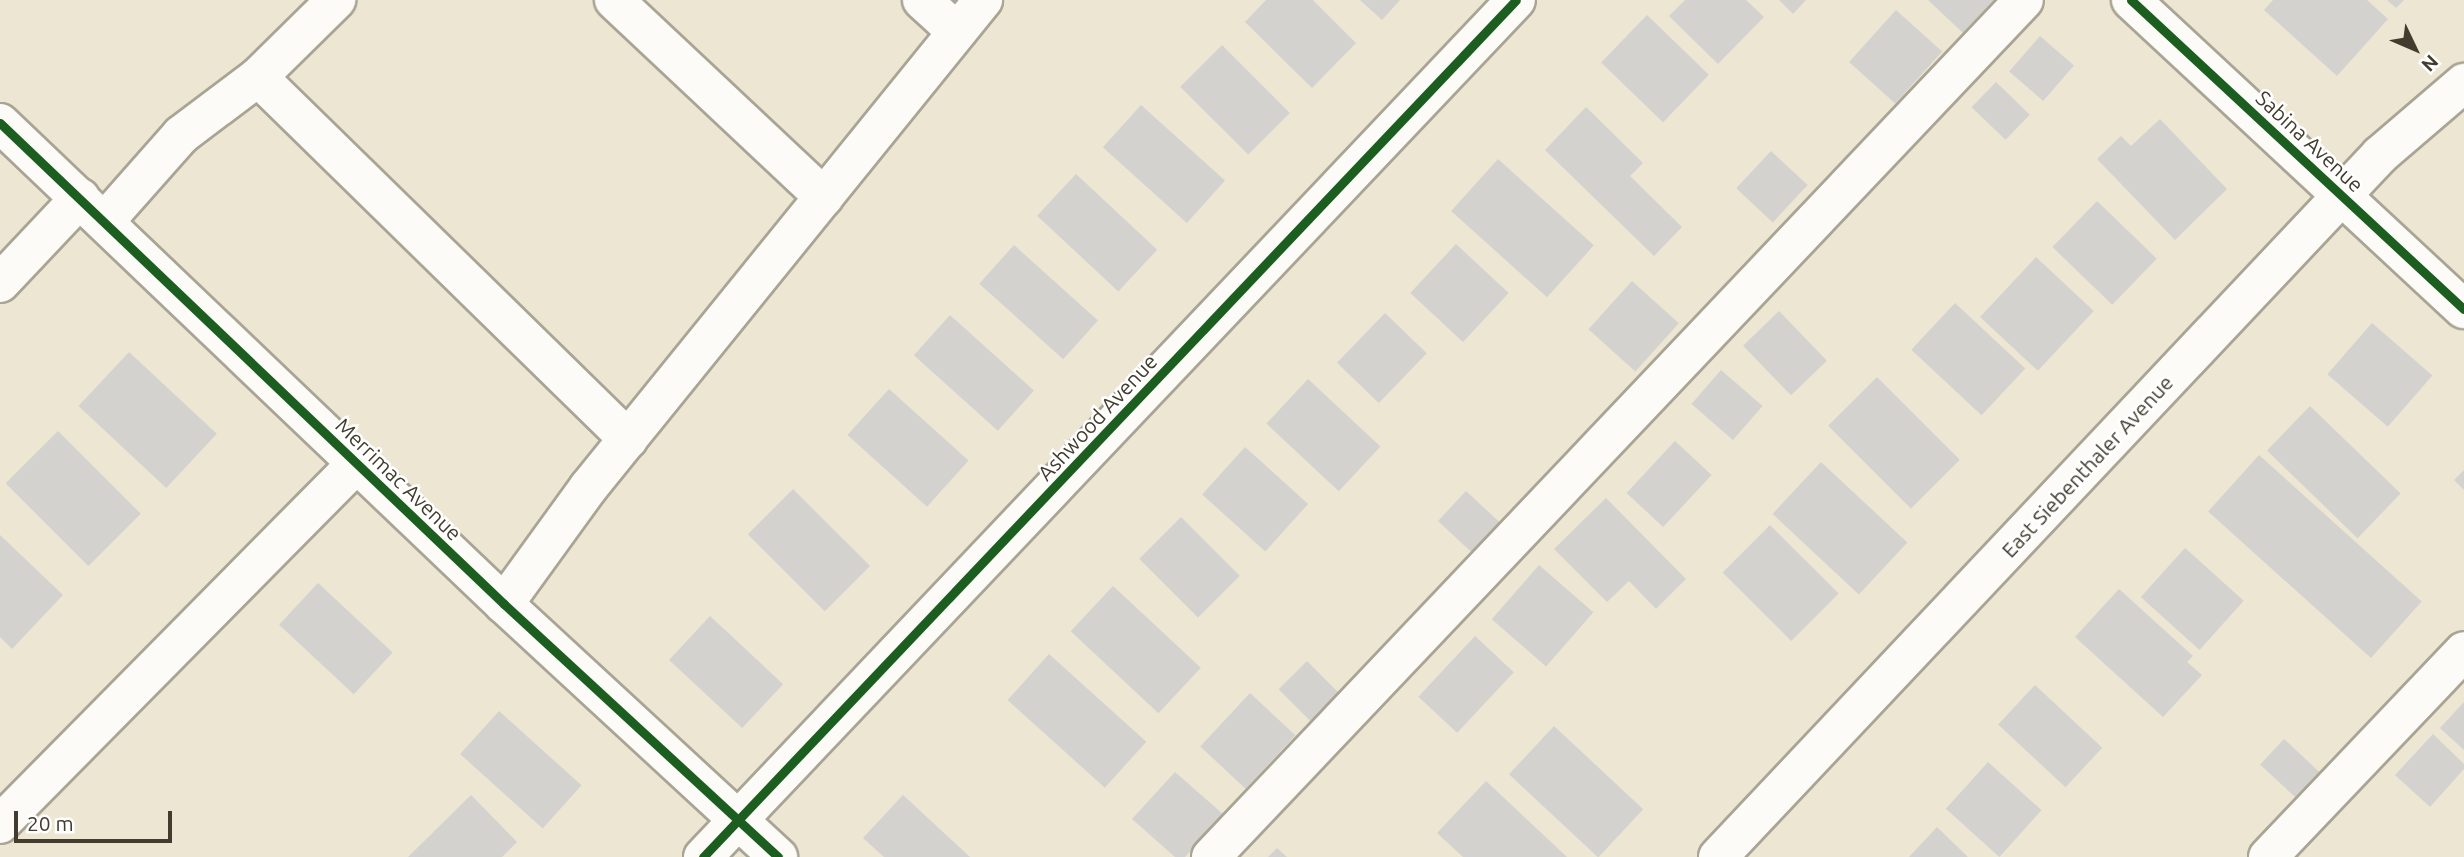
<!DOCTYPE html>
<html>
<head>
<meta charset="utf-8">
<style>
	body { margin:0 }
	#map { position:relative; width:2464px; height:857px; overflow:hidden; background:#ece6d2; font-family:Ubuntu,sans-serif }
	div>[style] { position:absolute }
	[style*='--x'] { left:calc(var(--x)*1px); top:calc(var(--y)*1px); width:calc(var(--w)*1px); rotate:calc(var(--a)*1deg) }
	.building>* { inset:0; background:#d4d2cf; transform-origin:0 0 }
	.roads { filter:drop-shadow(2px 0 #a9a494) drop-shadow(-2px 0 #a9a494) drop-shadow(0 2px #a9a494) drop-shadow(0 -2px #a9a494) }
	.minor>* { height:38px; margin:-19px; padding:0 19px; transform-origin:19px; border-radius:19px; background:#fcfbf8 }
	.major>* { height:38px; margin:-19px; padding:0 19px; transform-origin:19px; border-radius:19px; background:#fcfbf8 }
	.cycleway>* { height:9px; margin:-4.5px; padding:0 4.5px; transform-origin:4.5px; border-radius:4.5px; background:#1b5e20 }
	span { translate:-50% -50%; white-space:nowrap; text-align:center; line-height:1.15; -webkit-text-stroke:5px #fff; paint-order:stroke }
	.street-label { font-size:21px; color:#413c2e }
	.north { position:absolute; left:2380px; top:14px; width:70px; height:70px; -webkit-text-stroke:5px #fff; paint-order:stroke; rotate:134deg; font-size:19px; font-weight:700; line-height:28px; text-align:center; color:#413c2e }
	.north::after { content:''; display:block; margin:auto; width:24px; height:32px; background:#413c2e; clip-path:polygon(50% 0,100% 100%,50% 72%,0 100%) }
	.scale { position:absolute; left:14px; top:811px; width:158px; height:32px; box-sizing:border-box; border:4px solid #413c2e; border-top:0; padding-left:9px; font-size:21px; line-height:24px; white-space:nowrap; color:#413c2e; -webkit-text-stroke:5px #fff; paint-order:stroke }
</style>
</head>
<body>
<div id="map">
	<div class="building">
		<div style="clip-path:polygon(1266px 0,1313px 0,1356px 43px,1312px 88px,1245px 22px)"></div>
		<div style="clip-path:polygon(1360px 0,1400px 0,1382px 20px)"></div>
		<div style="clip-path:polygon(1685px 0,1746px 0,1764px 17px,1718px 64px,1669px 16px)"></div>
		<div style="clip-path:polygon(1779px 0,1806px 0,1793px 14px)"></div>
		<div style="clip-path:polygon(1928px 0,1994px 0,1963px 33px)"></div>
		<div style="clip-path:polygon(2273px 0,2367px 0,2388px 19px,2337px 76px,2264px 10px)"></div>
		<div style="clip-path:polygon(2387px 0,2404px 0,2396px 8px)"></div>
		<div style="left:1896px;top:10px;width:62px;height:70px;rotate:42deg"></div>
		<div style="left:1647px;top:15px;width:86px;height:66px;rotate:44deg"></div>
		<div style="left:2040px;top:36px;width:45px;height:47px;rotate:41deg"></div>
		<div style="left:1222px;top:45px;width:96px;height:59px;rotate:45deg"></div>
		<div style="left:1996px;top:82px;width:47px;height:35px;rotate:44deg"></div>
		<div style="left:1141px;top:105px;width:113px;height:57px;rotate:42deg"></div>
		<div style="clip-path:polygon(1586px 107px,1643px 163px,1630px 176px,1682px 227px,1654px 256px,1545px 150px)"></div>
		<div style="clip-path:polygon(2160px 119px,2227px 189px,2175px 240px,2097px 159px,2121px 136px,2131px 146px)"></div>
		<div style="left:1771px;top:151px;width:50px;height:51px;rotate:43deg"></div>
		<div style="left:1498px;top:159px;width:129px;height:70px;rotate:42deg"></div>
		<div style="left:1076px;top:174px;width:111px;height:57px;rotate:43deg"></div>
		<div style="left:2097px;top:201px;width:83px;height:64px;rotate:44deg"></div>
		<div style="left:1456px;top:244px;width:72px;height:67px;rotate:43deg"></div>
		<div style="left:1014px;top:245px;width:113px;height:52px;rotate:42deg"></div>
		<div style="left:2036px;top:257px;width:79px;height:82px;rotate:43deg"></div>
		<div style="left:1632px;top:281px;width:63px;height:65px;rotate:42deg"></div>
		<div style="left:1955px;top:303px;width:96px;height:64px;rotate:43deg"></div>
		<div style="left:1779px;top:311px;width:69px;height:50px;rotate:46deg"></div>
		<div style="left:1385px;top:313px;width:58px;height:69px;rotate:44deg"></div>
		<div style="left:950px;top:315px;width:113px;height:54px;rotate:42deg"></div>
		<div style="left:2372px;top:323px;width:80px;height:68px;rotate:41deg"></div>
		<div style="left:129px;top:352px;width:120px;height:74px;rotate:43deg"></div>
		<div style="left:1721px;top:370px;width:55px;height:45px;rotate:41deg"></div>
		<div style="left:1877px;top:377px;width:117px;height:69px;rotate:45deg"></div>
		<div style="left:1308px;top:379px;width:99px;height:61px;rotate:43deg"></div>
		<div style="left:889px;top:389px;width:107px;height:62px;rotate:42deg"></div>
		<div style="left:2310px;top:406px;width:126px;height:62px;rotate:44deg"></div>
		<div style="left:58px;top:431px;width:117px;height:74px;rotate:45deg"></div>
		<div style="left:1675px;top:441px;width:50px;height:71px;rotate:43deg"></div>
		<div style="left:1245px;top:447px;width:85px;height:64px;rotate:42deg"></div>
		<div style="left:2259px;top:455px;width:219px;height:76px;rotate:42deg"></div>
		<div style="left:1821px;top:462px;width:118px;height:71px;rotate:43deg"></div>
		<div style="clip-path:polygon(2464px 470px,2464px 490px,2454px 480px)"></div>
		<div style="left:793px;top:489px;width:109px;height:64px;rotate:45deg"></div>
		<div style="left:1466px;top:491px;width:50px;height:41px;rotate:43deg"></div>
		<div style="clip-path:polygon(1606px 498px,1686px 579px,1656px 609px,1629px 581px,1607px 602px,1554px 549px)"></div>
		<div style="left:1181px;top:517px;width:83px;height:59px;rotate:45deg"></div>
		<div style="left:1770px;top:525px;width:97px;height:67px;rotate:45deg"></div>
		<div style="clip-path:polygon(0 535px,63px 595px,12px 649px,0 637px)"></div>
		<div style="left:2185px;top:548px;width:79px;height:66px;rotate:42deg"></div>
		<div style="left:1539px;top:565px;width:72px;height:72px;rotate:41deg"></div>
		<div style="left:318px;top:583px;width:102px;height:57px;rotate:43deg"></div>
		<div style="left:1113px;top:586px;width:120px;height:62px;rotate:43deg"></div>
		<div style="clip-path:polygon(2119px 589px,2193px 656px,2187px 662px,2202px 675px,2163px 717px,2075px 637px)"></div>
		<div style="left:710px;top:616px;width:100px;height:60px;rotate:43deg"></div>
		<div style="left:1475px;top:636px;width:53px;height:83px;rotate:43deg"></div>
		<div style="left:1049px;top:654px;width:131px;height:62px;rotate:42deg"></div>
		<div style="left:1307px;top:661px;width:48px;height:40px;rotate:45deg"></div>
		<div style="left:2035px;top:685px;width:92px;height:54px;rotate:43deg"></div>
		<div style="left:1250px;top:693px;width:62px;height:73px;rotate:43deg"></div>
		<div style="clip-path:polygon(2464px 702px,2464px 750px,2440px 728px)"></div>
		<div style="left:499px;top:711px;width:111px;height:58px;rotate:42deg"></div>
		<div style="left:1554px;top:726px;width:122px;height:66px;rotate:43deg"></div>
		<div style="clip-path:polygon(2433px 734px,2464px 764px,2464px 769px,2430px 807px,2395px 775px)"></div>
		<div style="left:2284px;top:739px;width:49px;height:35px;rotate:43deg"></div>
		<div style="left:1988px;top:762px;width:72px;height:63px;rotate:42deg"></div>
		<div style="clip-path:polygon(1175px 772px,1224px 815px,1185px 857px,1175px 857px,1132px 819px)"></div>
		<div style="clip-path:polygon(1486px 781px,1567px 857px,1463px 857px,1437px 833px)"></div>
		<div style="clip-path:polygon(471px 795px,517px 842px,502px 857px,408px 857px)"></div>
		<div style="clip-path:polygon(903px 795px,970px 857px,884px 857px,863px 838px)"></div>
		<div style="clip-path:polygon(1937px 827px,1968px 857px,1909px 857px)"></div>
		<div style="clip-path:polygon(1277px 848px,1287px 857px,1268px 857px)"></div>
	</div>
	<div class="roads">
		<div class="minor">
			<div style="--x:614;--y:0;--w:288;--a:43.2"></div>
			<div style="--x:922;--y:0;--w:47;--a:42.4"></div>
			<div style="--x:2131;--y:0;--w:454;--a:42.9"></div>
			<div style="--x:258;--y:77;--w:518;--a:44.37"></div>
			<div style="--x:0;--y:123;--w:697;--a:43.66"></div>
			<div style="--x:504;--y:604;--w:373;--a:42.7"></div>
			<div style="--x:105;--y:221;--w:115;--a:-48.5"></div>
			<div style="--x:181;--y:135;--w:96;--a:-37"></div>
			<div style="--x:258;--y:77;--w:110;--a:-44.6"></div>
			<div style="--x:0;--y:283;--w:117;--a:-46.7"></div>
			<div style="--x:504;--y:604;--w:143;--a:-54.1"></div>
			<div style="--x:588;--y:488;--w:628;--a:-51.01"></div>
			<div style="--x:0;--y:824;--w:508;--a:-45.32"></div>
			<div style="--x:703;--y:857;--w:1181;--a:-46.51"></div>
			<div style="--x:1211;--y:857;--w:1181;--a:-46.51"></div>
			<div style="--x:2268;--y:857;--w:284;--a:-46.4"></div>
		</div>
		<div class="major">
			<div style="--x:1718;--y:857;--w:965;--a:-46.68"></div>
			<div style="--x:2380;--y:155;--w:111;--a:-40.6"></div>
		</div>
	</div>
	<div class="cycleway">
		<div style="--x:2131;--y:0;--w:454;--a:42.9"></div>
		<div style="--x:0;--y:123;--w:697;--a:43.66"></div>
		<div style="--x:504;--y:604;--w:373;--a:42.7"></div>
		<div style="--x:703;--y:857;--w:1181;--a:-46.51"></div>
	</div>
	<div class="street-label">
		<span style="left:2310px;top:141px;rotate:43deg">Sabina Avenue</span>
		<span style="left:1097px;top:417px;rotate:-47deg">Ashwood Avenue</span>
		<span style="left:2087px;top:466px;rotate:-47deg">East Siebenthaler Avenue</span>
		<span style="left:399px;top:479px;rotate:44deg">Merrimac Avenue</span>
	</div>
	<div class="north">N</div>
	<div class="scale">20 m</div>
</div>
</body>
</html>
